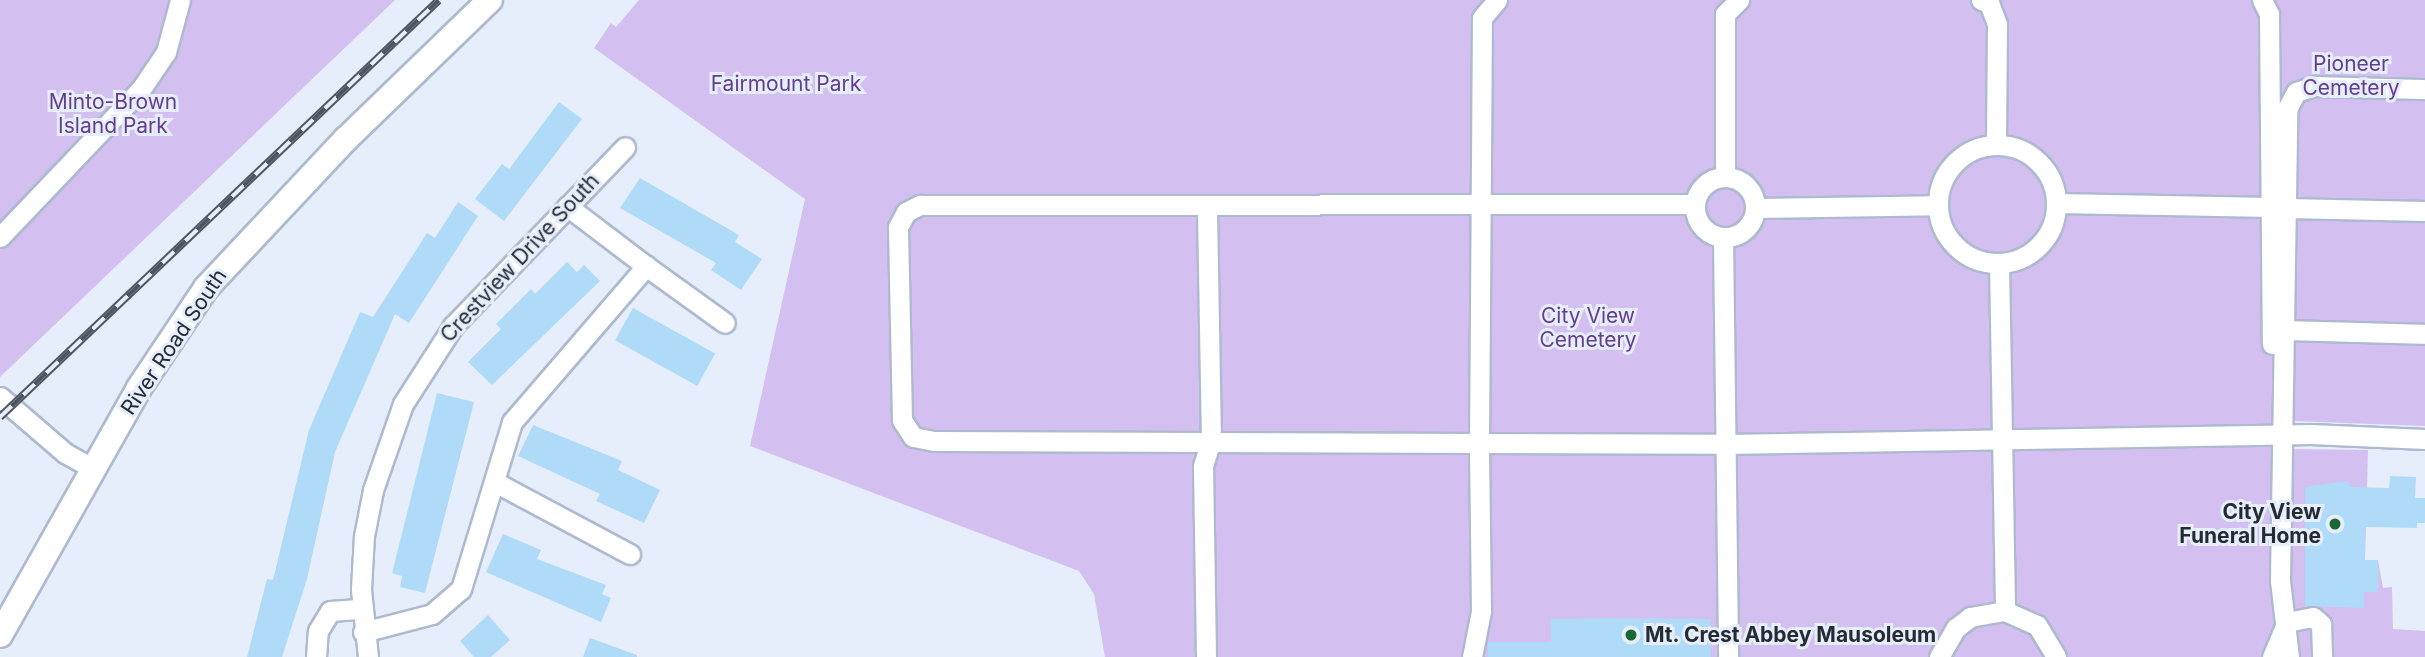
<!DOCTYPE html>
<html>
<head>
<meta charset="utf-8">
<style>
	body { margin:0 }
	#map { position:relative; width:2425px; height:657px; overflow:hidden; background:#e6eefb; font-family:Inter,sans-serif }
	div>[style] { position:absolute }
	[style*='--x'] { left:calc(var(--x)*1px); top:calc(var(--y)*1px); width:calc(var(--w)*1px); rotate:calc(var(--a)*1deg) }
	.green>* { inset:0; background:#d3bff0 }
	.building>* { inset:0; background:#b0dbf8; transform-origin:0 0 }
	.roads { filter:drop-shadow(2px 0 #adbacf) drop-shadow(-2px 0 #adbacf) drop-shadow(0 2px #adbacf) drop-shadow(0 -2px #adbacf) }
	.minor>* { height:19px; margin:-9.5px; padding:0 9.5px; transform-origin:9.5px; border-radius:9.5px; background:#fff }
	.minor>.ring { margin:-9.5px; padding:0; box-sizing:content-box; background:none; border:19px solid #fff; border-radius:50% }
	.major>* { height:24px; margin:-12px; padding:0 12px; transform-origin:12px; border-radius:12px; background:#fff }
	.rail>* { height:8px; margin-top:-4px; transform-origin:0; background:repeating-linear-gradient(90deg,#e6eefb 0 16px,#4f565f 0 32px); box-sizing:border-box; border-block:2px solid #4f565f }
	.dots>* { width:19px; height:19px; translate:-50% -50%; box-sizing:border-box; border:4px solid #e6eefb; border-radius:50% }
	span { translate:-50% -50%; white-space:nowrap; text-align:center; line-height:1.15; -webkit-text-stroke:6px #e6eefb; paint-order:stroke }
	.park-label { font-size:21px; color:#643d8f }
	.street-label { font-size:21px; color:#252b33 }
	.poi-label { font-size:21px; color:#252b33; font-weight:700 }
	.right { translate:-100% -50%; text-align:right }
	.left { translate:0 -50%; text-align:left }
</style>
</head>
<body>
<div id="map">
	<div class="green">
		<div style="clip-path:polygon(0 0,395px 0,0 377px)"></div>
		<div style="clip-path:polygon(639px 0,2425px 0,2425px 426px,2293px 421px,2292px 449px,2368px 450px,2365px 560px,2378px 560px,2383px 588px,2392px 587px,2393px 629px,2425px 631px,2425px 657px,1105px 657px,1094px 594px,1079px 571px,750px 446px,805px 199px,594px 48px,611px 23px,616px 27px)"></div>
	</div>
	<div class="building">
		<div style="clip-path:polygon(559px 102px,582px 119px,504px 221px,475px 199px,502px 164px,509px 169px)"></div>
		<div style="clip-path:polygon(640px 178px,739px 235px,735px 242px,762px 259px,741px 290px,711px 270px,716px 263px,620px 208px)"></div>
		<div style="clip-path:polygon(458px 202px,478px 216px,409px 323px,395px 314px,335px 452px,307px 579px,282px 657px,247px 657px,267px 579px,273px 580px,309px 430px,360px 312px,373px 317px,427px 233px,435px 238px)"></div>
		<div style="clip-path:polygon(567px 262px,577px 272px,584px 265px,600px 281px,492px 385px,468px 362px,501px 329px,496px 324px,531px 289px,535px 294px)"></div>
		<div style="left:633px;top:308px;width:94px;height:37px;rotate:29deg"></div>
		<div style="clip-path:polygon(437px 393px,474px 402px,425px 593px,400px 587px,402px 576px,392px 573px)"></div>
		<div style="clip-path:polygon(533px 425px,622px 461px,618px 470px,660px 490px,644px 523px,596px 501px,600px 494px,518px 456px)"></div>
		<div style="clip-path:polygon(2390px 476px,2416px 477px,2415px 498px,2425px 498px,2425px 523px,2417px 523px,2417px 528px,2365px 527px,2365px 560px,2378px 560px,2378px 592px,2364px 592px,2364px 608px,2305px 606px,2305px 487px,2348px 481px,2350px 487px,2389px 488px)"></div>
		<div style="clip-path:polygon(503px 534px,541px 550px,537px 559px,606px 585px,602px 594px,611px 598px,601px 622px,486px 572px)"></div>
		<div style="clip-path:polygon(488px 615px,510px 640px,491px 657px,474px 657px,460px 641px)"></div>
		<div style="clip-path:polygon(1602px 618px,1711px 619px,1711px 657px,1488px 657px,1488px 642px,1551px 642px,1551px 619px)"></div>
		<div style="clip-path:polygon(590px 638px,637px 655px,637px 657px,583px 657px)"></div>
	</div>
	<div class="roads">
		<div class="minor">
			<div style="--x:1497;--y:0;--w:23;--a:130"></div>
			<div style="--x:1482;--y:18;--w:425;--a:90.4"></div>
			<div style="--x:1479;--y:443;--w:246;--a:0.2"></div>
			<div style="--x:1725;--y:444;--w:586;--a:-0.98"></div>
			<div style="--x:2311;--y:434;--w:114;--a:2.5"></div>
			<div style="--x:1981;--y:0;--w:9;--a:21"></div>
			<div style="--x:1989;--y:3;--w:22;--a:69"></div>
			<div style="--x:1997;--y:24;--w:121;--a:90.5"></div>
			<div style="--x:2262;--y:0;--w:16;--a:63"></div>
			<div style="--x:2269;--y:14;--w:330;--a:89.5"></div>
			<div class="ring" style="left:1938px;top:145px;width:99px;height:99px"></div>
			<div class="ring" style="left:1695px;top:177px;width:41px;height:41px"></div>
			<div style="--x:1725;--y:177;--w:163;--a:-90"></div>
			<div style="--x:1725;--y:14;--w:20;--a:-45"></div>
			<div style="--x:2056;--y:203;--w:214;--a:1.1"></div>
			<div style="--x:1756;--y:208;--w:182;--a:-0.9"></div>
			<div style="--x:2287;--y:208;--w:138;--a:1.2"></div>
			<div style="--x:0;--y:237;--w:204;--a:-46.4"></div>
			<div style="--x:141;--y:89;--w:45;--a:-56"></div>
			<div style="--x:166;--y:52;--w:54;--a:-74.9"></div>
			<div style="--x:1723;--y:237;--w:420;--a:89.3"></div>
			<div style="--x:1999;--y:263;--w:348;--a:89"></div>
			<div style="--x:646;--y:266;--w:97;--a:35.8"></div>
			<div style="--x:2285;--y:330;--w:140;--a:1.6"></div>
			<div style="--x:0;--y:397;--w:86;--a:40.7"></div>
			<div style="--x:65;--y:453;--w:33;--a:29"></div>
			<div style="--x:495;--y:482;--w:153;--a:28.1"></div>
			<div style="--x:363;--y:632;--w:71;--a:-14.6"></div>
			<div style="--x:432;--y:614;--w:38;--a:-41"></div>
			<div style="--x:461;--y:589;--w:175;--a:-73"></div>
			<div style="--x:512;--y:422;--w:206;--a:-49.3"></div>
			<div style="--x:646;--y:266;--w:99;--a:-142.8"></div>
			<div style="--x:316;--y:657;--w:26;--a:-86"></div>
			<div style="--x:318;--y:631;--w:23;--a:-59"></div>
			<div style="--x:330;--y:611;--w:32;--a:-4"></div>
			<div style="--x:368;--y:657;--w:68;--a:-95.9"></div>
			<div style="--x:361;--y:589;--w:53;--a:-86.8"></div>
			<div style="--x:364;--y:536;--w:47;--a:-78.9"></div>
			<div style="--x:373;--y:490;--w:91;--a:-70.8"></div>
			<div style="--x:403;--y:404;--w:93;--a:-57.3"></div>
			<div style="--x:453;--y:326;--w:248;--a:-46.1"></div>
			<div style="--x:1206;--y:657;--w:191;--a:-90.9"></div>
			<div style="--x:1203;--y:466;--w:27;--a:-73"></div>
			<div style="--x:1211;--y:440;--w:234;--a:-91"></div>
			<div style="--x:1472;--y:657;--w:47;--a:-78.9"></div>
			<div style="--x:1481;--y:611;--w:168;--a:-90.7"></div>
			<div style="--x:1479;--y:443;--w:545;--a:-179.79"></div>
			<div style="--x:934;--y:441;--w:21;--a:-169"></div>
			<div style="--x:913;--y:437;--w:20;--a:-123"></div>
			<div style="--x:902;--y:420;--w:193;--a:-91.2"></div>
			<div style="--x:898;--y:227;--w:17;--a:-62"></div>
			<div style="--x:906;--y:212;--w:16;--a:-27"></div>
			<div style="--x:920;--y:205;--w:775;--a:-0.07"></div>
			<div style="--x:1939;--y:657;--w:34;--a:-60"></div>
			<div style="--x:1956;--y:628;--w:18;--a:-38"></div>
			<div style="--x:1970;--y:617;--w:36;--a:-10"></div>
			<div style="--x:2005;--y:611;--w:35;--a:24"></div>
			<div style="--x:2037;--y:625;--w:37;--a:59"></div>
			<div style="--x:2272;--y:657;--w:38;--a:-67"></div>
			<div style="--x:2287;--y:622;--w:26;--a:-11"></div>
			<div style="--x:2313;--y:617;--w:11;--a:41"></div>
			<div style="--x:2321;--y:624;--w:33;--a:88"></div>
			<div style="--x:2289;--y:657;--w:78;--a:-96.7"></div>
			<div style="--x:2280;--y:580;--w:471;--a:-89.1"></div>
			<div style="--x:2287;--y:109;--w:19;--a:-62"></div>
			<div style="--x:2296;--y:92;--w:20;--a:-18"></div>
			<div style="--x:2315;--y:86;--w:110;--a:1.6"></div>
		</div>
		<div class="major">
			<div style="--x:0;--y:635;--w:283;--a:-60.6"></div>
			<div style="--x:139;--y:388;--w:120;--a:-56.2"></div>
			<div style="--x:206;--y:288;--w:204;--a:-46.8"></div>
			<div style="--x:346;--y:139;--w:200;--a:-44"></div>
		</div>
	</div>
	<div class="rail">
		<div style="--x:0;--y:417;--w:605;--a:-43.53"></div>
	</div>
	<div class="dots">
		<div style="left:2335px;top:524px;background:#1d6734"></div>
		<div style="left:1631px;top:635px;background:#1d6734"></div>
	</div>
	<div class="park-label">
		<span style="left:2351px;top:76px">Pioneer<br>Cemetery</span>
		<span style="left:786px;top:84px">Fairmount Park</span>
		<span style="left:113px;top:114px">Minto-Brown<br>Island Park</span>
		<span style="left:1588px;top:328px">City View<br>Cemetery</span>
	</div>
	<div class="street-label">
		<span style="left:520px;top:258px;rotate:-47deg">Crestview Drive South</span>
		<span style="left:174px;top:342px;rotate:-56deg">River Road South</span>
	</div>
	<div class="poi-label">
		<span class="right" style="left:2321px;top:524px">City View<br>Funeral Home</span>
		<span class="left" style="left:1645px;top:635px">Mt. Crest Abbey Mausoleum</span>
	</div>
</div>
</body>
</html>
